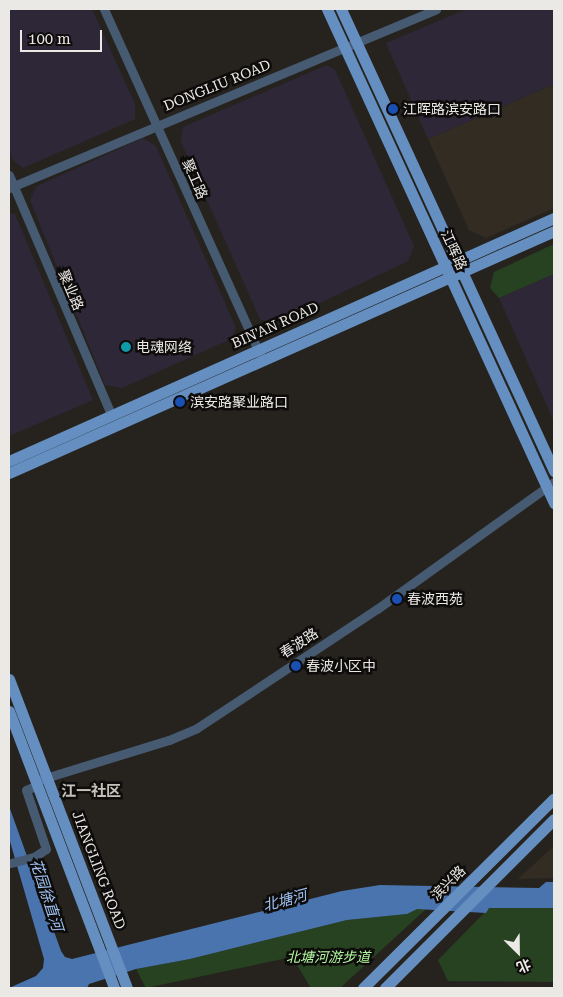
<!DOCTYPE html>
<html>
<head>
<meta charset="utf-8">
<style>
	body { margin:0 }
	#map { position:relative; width:563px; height:997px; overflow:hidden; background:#26231f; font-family:"Roboto Serif","Noto Sans SC",serif }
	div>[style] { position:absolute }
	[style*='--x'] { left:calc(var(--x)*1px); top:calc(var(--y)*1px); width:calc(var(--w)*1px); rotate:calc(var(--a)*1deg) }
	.built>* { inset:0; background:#332c23 }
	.industrial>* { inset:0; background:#2d2737 }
	.green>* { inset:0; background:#274220 }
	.water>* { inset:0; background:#4a74ae }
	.minor>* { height:9px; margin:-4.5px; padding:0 4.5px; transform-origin:4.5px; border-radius:4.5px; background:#465a72 }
	.major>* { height:11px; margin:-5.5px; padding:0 5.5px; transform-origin:5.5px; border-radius:5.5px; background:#658fc0 }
	.minor-bridge>* { height:9px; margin:-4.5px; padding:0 4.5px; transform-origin:4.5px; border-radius:4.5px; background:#465a72 }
	.dots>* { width:14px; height:14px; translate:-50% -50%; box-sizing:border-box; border:2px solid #0e0c0b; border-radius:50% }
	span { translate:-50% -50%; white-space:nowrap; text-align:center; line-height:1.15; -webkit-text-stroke:5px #0e0c0b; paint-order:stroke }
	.street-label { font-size:14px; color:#ebe9e6 }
	.poi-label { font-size:14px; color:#ebe9e6 }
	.left { translate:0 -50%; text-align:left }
	.park-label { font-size:14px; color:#b2f7a1; font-style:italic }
	.neighbourhood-label { font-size:15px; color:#c4c0ba; font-weight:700 }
	.water-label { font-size:15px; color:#9ec1f2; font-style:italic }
	.frame { position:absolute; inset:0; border:10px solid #ebe9e6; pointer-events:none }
	.north { position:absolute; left:493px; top:927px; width:50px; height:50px; -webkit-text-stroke:4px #0e0c0b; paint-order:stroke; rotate:157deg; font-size:14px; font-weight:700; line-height:20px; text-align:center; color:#ebe9e6 }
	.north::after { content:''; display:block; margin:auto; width:18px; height:22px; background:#ebe9e6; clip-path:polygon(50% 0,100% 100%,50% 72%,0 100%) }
	.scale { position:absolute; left:20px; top:30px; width:82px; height:22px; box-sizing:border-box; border:2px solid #ebe9e6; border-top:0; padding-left:6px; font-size:15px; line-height:18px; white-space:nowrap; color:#ebe9e6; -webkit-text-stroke:4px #0e0c0b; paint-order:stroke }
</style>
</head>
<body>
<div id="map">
	<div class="built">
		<div style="clip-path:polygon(554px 84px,554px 208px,486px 238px,469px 230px,428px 139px)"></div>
		<div style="clip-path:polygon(554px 846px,554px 878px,518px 879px)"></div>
	</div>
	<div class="industrial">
		<div style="clip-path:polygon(9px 9px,92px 9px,135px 104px,135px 119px,23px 168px,13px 160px,9px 150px)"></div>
		<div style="clip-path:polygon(467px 9px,554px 9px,554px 84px,428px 139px,386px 43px)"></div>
		<div style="clip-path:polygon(327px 65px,335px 70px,414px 246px,408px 261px,274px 325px,260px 319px,181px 142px,183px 127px)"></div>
		<div style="clip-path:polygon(143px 138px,156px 146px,236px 328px,231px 339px,122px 388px,105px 385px,30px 200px,37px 186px)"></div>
		<div style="clip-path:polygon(9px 213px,15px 214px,93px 400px,9px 436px)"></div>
		<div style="clip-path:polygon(554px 274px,554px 422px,499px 298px)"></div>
	</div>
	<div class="green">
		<div style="clip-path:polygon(554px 244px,554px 274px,499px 298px,490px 288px,494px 272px)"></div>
		<div style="clip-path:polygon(417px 908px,426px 909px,340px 988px,311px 988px,292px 957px,146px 988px,136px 969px,190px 959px,347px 920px,407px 914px)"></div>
		<div style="clip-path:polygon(489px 908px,554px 908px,554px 982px,448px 981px,438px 960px)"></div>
	</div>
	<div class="water">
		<div style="clip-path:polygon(9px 806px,61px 951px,65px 957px,72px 959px,342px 891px,380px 885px,539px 888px,546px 882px,554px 882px,554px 908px,489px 908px,486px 913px,417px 909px,407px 914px,347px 920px,190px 959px,136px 969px,89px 984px,87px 988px,9px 988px,36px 976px,43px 968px,44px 959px,9px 838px)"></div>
	</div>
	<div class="minor">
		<div style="--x:104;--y:9;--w:380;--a:65.7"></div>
		<div style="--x:9;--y:175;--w:260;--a:66.9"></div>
		<div style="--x:9;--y:188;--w:463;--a:-22.7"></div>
		<div style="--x:42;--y:779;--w:133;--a:-17.1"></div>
		<div style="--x:169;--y:740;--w:30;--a:-23"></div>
		<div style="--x:197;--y:728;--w:216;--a:-33.5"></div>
		<div style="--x:377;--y:609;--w:218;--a:-35.7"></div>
		<div style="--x:34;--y:857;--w:14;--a:-34"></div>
		<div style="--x:46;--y:849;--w:62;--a:-108.7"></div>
		<div style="--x:26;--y:790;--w:13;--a:-23"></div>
	</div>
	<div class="major">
		<div style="--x:327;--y:9;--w:544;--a:65.32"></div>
		<div style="--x:341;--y:9;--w:509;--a:65.25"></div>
		<div style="--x:9;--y:461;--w:597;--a:-24.03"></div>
		<div style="--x:9;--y:473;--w:596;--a:-23.94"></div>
		<div style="--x:9;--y:679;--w:331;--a:69.1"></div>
		<div style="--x:9;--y:711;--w:296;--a:69.2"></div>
		<div style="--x:363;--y:988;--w:269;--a:-44.8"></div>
		<div style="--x:385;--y:988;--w:239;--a:-45"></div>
	</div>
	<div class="minor-bridge">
		<div style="--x:11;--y:863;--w:24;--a:-15"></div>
	</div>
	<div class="dots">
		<div style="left:393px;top:109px;background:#1a4fb4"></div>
		<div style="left:126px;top:347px;background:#0f9aa8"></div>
		<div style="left:180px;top:402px;background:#1a4fb4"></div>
		<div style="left:397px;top:599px;background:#1a4fb4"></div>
		<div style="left:296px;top:666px;background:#1a4fb4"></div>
	</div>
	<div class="street-label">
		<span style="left:217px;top:85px;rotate:-22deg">DONGLIU ROAD</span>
		<span style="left:195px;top:179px;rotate:66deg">聚工路</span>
		<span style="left:454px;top:250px;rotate:65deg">江晖路</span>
		<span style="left:71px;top:290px;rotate:67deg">聚业路</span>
		<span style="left:275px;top:325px;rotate:-24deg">BIN'AN ROAD</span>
		<span style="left:299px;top:643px;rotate:-33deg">春波路</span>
		<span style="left:99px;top:870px;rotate:69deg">JIANGLING ROAD</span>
		<span style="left:448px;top:883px;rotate:-45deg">滨兴路</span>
	</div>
	<div class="poi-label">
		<span class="left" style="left:403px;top:109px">江晖路滨安路口</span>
		<span class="left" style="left:136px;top:347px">电魂网络</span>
		<span class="left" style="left:190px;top:402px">滨安路聚业路口</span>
		<span class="left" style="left:407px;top:599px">春波西苑</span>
		<span class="left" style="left:306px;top:666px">春波小区中</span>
	</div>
	<div class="park-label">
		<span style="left:328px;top:957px">北塘河游步道</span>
	</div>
	<div class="neighbourhood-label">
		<span style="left:91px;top:792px">江一社区</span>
	</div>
	<div class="water-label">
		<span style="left:46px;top:895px;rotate:72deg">花园徐直河</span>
		<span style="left:285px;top:901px;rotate:-15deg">北塘河</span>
	</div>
	<div class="frame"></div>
	<div class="north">北</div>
	<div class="scale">100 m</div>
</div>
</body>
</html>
